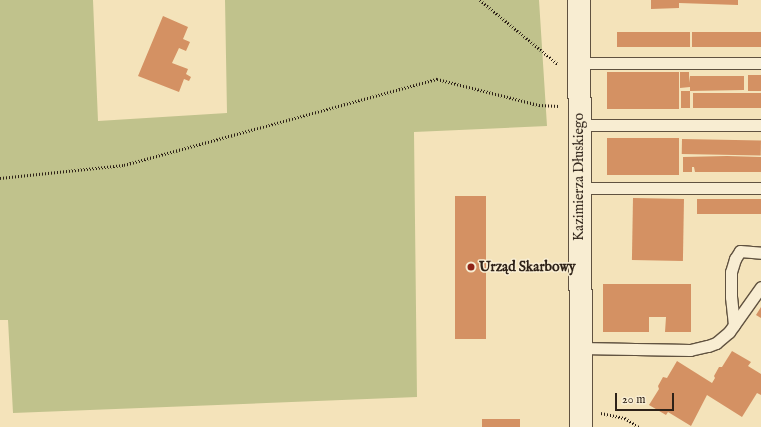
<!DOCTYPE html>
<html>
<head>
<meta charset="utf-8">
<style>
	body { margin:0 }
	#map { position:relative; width:761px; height:427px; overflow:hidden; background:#f4e3ba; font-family:"IM FELL English",serif }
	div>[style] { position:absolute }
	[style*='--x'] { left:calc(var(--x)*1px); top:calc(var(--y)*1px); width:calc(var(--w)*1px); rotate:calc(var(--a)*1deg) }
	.green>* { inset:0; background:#c0c28c }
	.building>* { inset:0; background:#d49163; transform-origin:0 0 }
	.path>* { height:2.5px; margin-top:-1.25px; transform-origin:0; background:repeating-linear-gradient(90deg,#2e2218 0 1px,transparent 0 3px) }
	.roads { filter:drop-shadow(1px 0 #605240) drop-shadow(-1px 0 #605240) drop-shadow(0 1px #605240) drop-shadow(0 -1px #605240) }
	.service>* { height:11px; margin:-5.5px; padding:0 5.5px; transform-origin:5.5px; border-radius:5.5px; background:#f8edd2 }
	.minor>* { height:22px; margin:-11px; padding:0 11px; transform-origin:11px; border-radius:11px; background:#f8edd2 }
	.dots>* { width:11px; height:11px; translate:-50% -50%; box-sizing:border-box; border:2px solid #f8edd2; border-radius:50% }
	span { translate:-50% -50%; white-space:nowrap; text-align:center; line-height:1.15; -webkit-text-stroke:3px #f8edd2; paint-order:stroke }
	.street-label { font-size:14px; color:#2e2218 }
	.poi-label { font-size:14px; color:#2e2218; font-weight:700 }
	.left { translate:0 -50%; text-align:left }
	.scale { position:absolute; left:615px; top:393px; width:59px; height:18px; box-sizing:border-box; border:2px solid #2e2218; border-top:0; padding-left:5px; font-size:12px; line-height:14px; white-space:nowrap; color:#2e2218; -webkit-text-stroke:3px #f8edd2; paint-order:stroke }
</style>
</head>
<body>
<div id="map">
	<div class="green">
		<div style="clip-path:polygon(0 0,93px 0,98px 121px,227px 113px,225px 0,539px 0,547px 126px,414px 132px,417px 397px,13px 413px,8px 320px,0 320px)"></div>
	</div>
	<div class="building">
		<div style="clip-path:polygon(651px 0,738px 0,738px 5px,679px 3px,679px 8px,651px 9px)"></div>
		<div style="clip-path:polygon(163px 16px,188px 27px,183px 39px,190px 42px,186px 51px,179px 48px,172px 63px,188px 69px,186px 74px,191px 77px,189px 81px,184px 79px,179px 92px,138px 76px)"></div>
		<div style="left:690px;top:32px;width:15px;height:73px;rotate:90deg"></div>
		<div style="left:692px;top:32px;width:69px;height:15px"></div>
		<div style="left:679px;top:72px;width:37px;height:72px;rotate:90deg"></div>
		<div style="clip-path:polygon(680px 72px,689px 72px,689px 83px,690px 76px,744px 76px,744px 90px,690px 91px,690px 87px,680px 88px)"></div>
		<div style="left:748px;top:75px;width:13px;height:16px"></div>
		<div style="left:681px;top:91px;width:9px;height:17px"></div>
		<div style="left:693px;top:93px;width:68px;height:15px"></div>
		<div style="left:607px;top:138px;width:72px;height:37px"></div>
		<div style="left:682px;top:139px;width:79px;height:15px;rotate:1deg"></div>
		<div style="clip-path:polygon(727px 156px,761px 157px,761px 172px,695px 172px,694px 167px,692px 167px,692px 172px,683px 172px,683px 157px)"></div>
		<div style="left:455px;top:196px;width:31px;height:143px"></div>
		<div style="left:633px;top:198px;width:51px;height:62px;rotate:1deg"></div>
		<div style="left:697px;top:199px;width:64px;height:15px"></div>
		<div style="clip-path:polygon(603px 284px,691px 284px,691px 332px,665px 332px,666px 317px,649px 317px,649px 332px,603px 332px)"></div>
		<div style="clip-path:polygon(761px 307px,761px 318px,756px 315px)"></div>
		<div style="clip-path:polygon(732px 351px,751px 362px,748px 366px,761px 374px,761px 395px,757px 393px,742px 417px,707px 395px,691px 426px,668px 412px,666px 415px,649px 405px,659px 389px,658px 386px,663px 377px,667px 378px,677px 361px,712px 383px,715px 378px,714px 376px,719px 367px,722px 367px)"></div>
		<div style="left:482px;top:419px;width:38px;height:8px"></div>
	</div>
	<div class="path">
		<div style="--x:480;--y:0;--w:101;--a:39.4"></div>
		<div style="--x:0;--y:178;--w:125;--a:-6"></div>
		<div style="--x:124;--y:165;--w:325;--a:-15.4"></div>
		<div style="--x:437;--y:79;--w:105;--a:14.3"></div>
		<div style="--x:539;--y:105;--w:20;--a:3"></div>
		<div style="--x:601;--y:413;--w:25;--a:12"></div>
		<div style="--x:625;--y:418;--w:17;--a:33"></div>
	</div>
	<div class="roads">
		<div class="service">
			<div style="--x:580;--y:63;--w:181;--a:0"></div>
			<div style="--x:579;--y:125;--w:182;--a:0"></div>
			<div style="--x:579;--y:188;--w:182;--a:0"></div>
			<div style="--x:734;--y:325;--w:28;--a:-96"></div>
			<div style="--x:731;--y:297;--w:25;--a:-90"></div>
			<div style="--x:731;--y:272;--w:14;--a:-73"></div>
			<div style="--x:735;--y:259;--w:9;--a:-58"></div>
			<div style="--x:740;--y:251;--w:21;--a:5"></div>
			<div style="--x:580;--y:348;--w:110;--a:1"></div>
			<div style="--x:690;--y:350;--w:18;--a:-13"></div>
			<div style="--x:708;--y:346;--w:9;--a:-21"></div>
			<div style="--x:716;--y:343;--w:17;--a:-40"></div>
			<div style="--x:729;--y:332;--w:55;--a:-54.6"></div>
		</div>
		<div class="minor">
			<div style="--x:579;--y:0;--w:427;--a:89.7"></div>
		</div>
	</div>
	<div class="dots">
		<div style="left:471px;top:267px;background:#8f2418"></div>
	</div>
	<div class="street-label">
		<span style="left:579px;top:177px;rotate:-90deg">Kazimierza Dłuskiego</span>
	</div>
	<div class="poi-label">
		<span class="left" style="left:479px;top:267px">Urząd Skarbowy</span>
	</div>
	<div class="scale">20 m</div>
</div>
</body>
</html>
